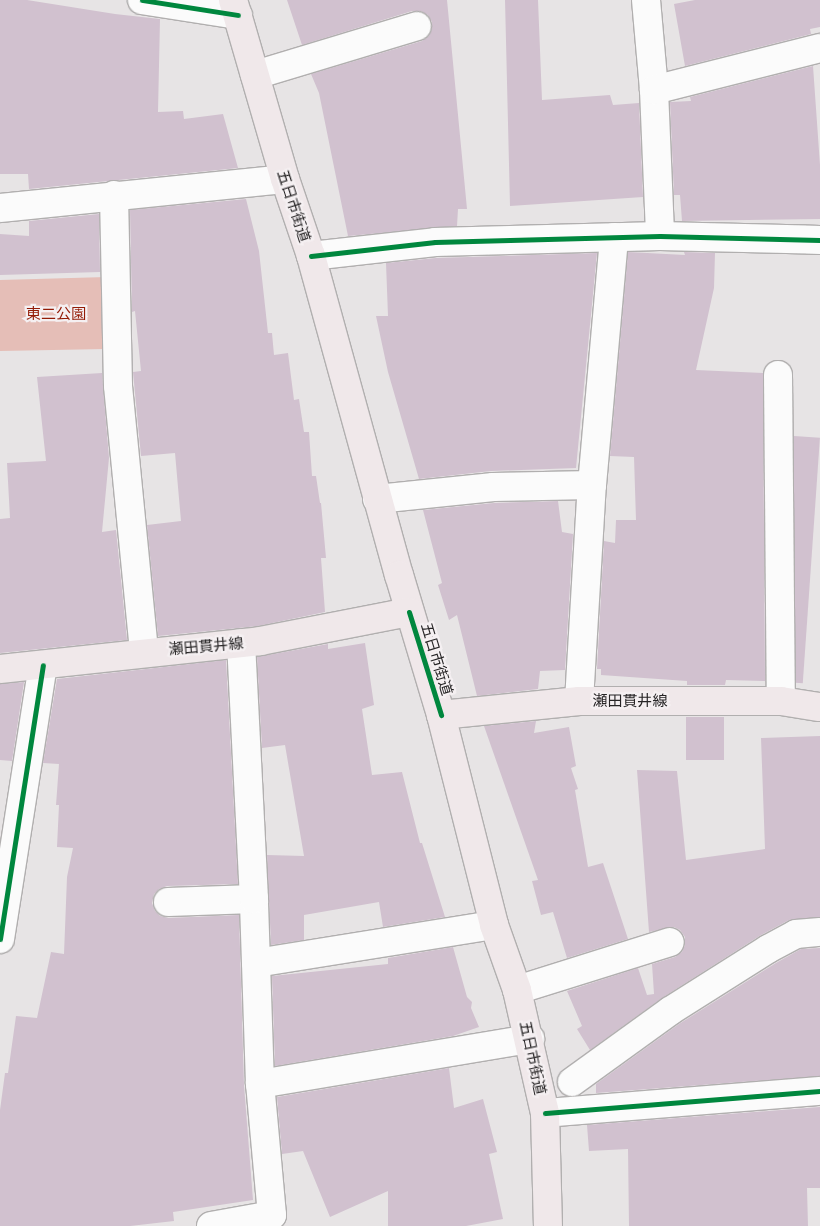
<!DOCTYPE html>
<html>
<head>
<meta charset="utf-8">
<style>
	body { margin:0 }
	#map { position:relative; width:820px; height:1226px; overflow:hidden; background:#e7e4e5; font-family:Mulish,"Noto Sans JP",sans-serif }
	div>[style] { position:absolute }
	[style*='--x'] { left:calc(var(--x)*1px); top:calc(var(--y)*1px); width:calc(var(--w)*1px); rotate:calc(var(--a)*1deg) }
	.green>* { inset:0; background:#e5beb7 }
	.building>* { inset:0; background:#d1c1cf; transform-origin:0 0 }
	.roads { filter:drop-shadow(1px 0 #b1afaf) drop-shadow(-1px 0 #b1afaf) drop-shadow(0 1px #b1afaf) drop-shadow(0 -1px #b1afaf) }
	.minor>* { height:28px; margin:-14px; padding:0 14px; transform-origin:14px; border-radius:14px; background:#fbfbfb }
	.major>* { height:28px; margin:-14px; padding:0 14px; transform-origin:14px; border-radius:14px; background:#f0e8ea }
	.cycleway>* { height:5px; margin:-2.5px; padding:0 2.5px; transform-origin:2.5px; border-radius:2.5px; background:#00873e }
	span { translate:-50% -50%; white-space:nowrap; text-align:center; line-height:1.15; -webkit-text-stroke:4.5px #f5f0f2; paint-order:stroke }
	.street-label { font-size:15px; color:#272526 }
	.park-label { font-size:15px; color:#931b06 }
</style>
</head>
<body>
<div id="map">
	<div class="green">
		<div style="clip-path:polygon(107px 277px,106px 349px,0 351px,0 353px,0 280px)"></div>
	</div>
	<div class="building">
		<div style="clip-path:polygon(0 0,27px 0,115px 14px,160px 19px,158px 112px,183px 111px,184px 119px,223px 114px,238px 168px,29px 189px,28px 174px,0 174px)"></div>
		<div style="clip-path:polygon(287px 0,447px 0,467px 209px,458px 209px,457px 226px,348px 236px,319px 93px,311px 74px,422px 41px,429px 36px,432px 29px,432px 22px,428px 15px,421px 11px,412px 11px,302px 45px)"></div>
		<div style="clip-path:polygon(505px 0,538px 0,542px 100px,610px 95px,613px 105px,639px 103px,643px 197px,510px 206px)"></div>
		<div style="clip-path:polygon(695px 0,820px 0,820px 27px,810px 29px,811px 34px,685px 66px,674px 4px)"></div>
		<div style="clip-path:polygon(813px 66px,820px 165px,820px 219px,682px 221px,680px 195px,674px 195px,670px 102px,691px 101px,690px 97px)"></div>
		<div style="clip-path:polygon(246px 199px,259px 251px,268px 333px,272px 333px,274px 355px,288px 353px,294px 400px,299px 399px,304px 432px,309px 432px,312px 476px,316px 476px,320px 503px,321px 503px,326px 558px,321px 558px,325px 612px,258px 626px,158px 636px,147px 525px,181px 521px,175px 453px,141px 456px,133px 372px,141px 371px,135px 311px,132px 312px,130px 210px)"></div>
		<div style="clip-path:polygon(99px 214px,100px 272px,0 275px,0 234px,29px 236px,29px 221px)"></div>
		<div style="clip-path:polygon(628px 252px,685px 255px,684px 252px,715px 253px,714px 288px,696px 370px,763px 373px,765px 681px,726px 680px,725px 685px,687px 685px,687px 681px,601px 675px,601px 669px,597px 669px,604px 541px,615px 543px,616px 520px,636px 520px,634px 457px,610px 456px)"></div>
		<div style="clip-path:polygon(597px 253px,576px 468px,491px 471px,419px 479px,388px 372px,376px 316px,388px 316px,386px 263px,436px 258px)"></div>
		<div style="clip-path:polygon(102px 373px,109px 458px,102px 532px,116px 530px,127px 640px,0 653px,0 519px,10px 518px,7px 463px,46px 461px,37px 377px)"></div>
		<div style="left:794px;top:436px;width:26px;height:246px;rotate:4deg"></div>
		<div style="clip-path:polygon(558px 501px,562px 532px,573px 534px,565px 670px,540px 671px,538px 689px,477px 696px,457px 615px,449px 620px,438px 585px,442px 583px,423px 510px,494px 503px)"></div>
		<div style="clip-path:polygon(365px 643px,374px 705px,362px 709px,372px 775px,402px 772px,420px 843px,422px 843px,445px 917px,383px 927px,379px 902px,304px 915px,304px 940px,271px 945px,267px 855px,304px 856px,285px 745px,262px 748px,257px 657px,328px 644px,328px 649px)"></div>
		<div style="clip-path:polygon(226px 660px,238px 884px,167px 886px,159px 889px,154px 894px,152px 903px,155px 911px,160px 916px,168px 918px,239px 915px,244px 1085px,253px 1200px,173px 1212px,174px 1221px,130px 1226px,0 1226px,0 1110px,5px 1073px,8px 1073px,16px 1016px,37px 1018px,51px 952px,64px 954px,67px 877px,73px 848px,57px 847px,59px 805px,56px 805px,59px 764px,43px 763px,57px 679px)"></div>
		<div style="clip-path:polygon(24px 682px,12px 761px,0 760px,0 684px)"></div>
		<div style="left:686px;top:717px;width:38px;height:43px"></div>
		<div style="clip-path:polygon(536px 721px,534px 733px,569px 727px,576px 766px,571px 768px,578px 789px,575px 790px,588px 867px,603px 863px,628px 939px,567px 958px,553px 912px,541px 915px,532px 881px,538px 880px,484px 726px)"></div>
		<div style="clip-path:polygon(820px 736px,820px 917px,789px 920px,761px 935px,662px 998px,590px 1050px,577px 1029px,582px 1026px,567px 991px,638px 968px,647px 995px,654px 994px,652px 964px,675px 957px,682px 952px,685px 945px,685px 937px,680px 930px,674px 927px,649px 932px,637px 770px,677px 771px,686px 860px,765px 849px,761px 738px)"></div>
		<div style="clip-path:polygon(453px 947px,467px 997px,472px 1002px,471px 1008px,479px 1027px,453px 1036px,275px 1066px,272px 976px,388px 964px,388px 958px)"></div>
		<div style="clip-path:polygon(820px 948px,820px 1076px,596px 1093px,596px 1084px,679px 1024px,776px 963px,801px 949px)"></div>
		<div style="clip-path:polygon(449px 1068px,454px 1108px,483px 1099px,497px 1152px,489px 1154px,503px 1219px,466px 1226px,388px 1226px,388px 1191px,330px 1217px,303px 1151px,282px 1154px,277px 1097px)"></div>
		<div style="clip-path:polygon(820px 1107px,820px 1188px,807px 1188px,808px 1226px,629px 1226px,628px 1149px,589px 1151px,587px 1125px)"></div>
	</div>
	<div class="roads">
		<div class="minor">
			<div style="--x:142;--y:0;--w:97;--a:8.9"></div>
			<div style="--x:646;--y:0;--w:90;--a:84.9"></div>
			<div style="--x:654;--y:90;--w:146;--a:87.6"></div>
			<div style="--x:255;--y:75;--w:169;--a:-16.8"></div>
			<div style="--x:654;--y:90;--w:171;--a:-14.2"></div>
			<div style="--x:114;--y:195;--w:191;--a:88.8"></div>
			<div style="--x:118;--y:386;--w:267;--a:84.4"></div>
			<div style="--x:0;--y:208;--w:286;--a:-5.8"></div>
			<div style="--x:311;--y:256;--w:125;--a:-6.4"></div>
			<div style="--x:435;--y:242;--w:225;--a:-1.5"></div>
			<div style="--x:660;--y:236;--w:160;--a:1.4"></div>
			<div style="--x:778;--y:375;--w:326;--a:89.5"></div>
			<div style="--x:377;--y:499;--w:117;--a:-5.9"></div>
			<div style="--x:493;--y:487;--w:99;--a:-1.2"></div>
			<div style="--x:579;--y:701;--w:216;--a:-86.6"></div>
			<div style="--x:592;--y:485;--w:249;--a:-84.9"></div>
			<div style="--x:168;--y:902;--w:86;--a:-2"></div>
			<div style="--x:0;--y:939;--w:277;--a:-81.1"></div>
			<div style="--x:256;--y:963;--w:241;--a:-9.1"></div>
			<div style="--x:517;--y:990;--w:160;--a:-17.4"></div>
			<div style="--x:572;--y:1082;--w:121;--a:-35.9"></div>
			<div style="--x:670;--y:1011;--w:116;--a:-32.3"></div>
			<div style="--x:768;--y:949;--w:32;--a:-28"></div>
			<div style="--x:796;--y:934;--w:24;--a:-5"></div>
			<div style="--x:260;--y:1084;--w:274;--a:-9.5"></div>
			<div style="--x:545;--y:1113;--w:276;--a:-4.6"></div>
			<div style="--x:211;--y:1226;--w:62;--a:-10.2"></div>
			<div style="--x:272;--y:1215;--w:132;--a:-95.2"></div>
			<div style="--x:260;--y:1084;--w:185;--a:-91.9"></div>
			<div style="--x:254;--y:899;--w:256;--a:-92.9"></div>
		</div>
		<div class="major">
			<div style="--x:233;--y:0;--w:186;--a:73.8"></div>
			<div style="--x:285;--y:179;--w:81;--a:71.3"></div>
			<div style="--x:311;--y:256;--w:331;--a:74.6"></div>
			<div style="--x:399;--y:575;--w:146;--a:73.3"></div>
			<div style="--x:441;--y:715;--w:217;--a:75.8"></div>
			<div style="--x:494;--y:925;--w:69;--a:70.5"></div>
			<div style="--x:517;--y:990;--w:126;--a:77.2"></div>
			<div style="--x:545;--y:1113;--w:113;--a:88.5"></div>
			<div style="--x:0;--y:669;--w:262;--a:-6.1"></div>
			<div style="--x:260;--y:641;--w:152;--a:-11"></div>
			<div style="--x:441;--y:715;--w:139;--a:-5.8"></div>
			<div style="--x:579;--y:701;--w:202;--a:0"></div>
			<div style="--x:781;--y:701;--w:39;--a:9"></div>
		</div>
	</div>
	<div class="cycleway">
		<div style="--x:142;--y:0;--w:97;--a:8.9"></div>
		<div style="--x:311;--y:256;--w:125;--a:-6.4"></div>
		<div style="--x:435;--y:242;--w:225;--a:-1.5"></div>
		<div style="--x:660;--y:236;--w:160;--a:1.4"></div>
		<div style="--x:409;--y:612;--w:108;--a:72.7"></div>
		<div style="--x:0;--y:939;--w:277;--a:-81.1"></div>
		<div style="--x:545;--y:1113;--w:276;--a:-4.6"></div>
	</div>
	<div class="street-label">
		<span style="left:294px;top:206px;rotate:72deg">五日市街道</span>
		<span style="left:206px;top:646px;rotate:-5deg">瀬田貫井線</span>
		<span style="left:437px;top:659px;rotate:73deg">五日市街道</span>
		<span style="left:630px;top:701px">瀬田貫井線</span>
		<span style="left:533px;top:1058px;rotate:78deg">五日市街道</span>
	</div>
	<div class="park-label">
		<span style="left:56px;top:314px">東二公園</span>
	</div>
</div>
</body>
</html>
